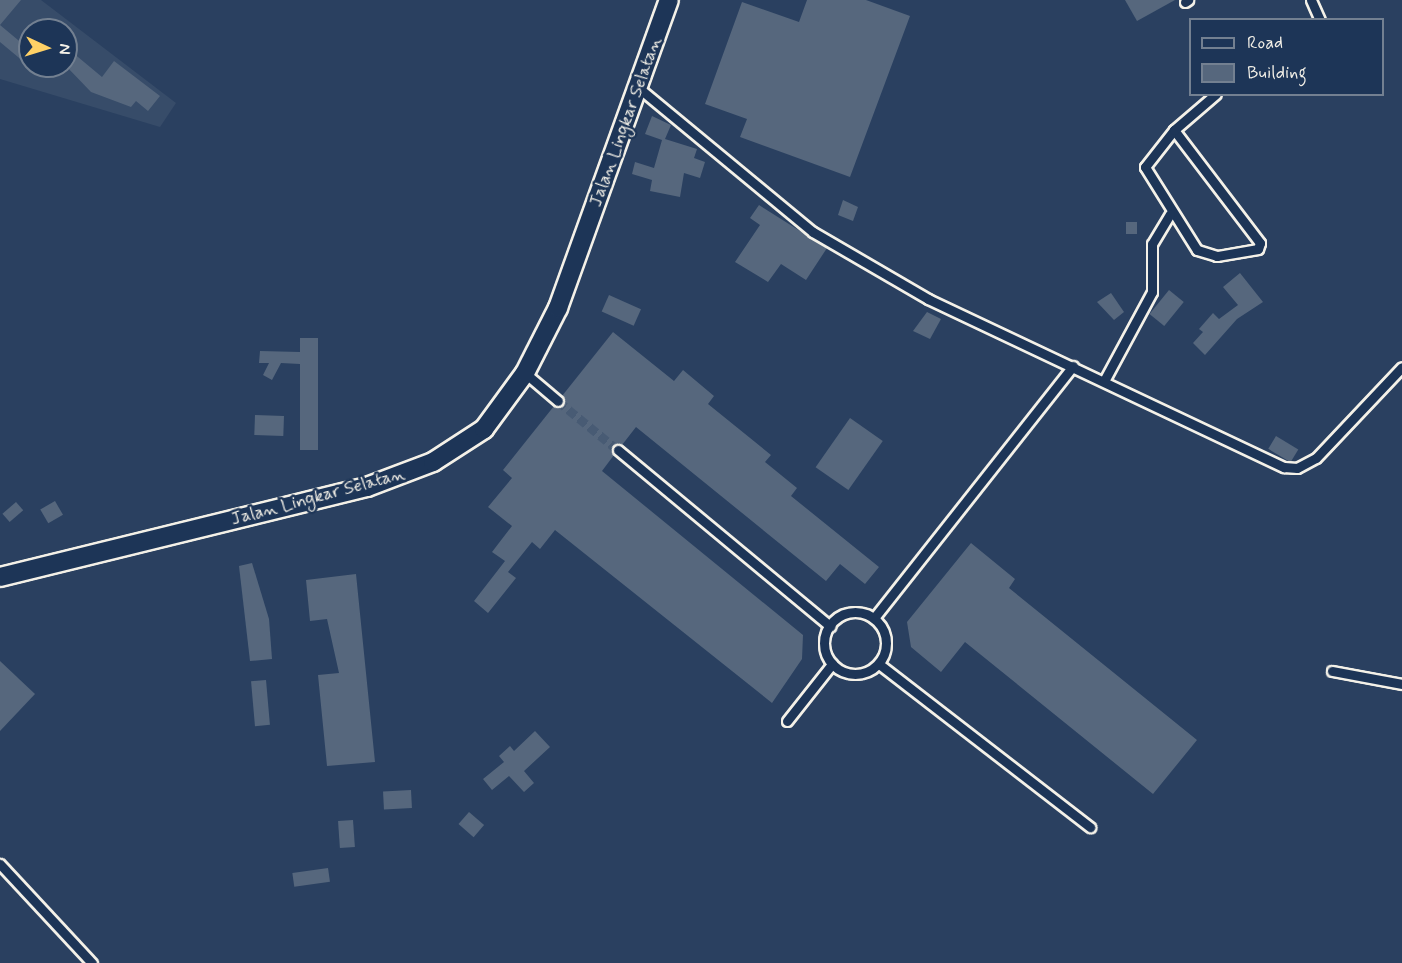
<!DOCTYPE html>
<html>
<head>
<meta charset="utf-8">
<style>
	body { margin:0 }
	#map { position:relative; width:1402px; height:963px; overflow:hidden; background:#2a4060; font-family:Mynerve,sans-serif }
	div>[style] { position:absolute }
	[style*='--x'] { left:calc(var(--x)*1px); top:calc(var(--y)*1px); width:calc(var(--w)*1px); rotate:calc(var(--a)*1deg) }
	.built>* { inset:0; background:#374c69 }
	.building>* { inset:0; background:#56677d; transform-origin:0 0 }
	.street-tunnel>* { height:9px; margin-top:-4.5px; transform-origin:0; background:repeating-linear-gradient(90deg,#485b74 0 9px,transparent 0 13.5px) }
	.roads { filter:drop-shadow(2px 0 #f4f1e8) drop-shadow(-2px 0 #f4f1e8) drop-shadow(0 2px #f4f1e8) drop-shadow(0 -2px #f4f1e8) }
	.street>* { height:9px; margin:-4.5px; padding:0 4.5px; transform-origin:4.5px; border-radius:4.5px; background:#1d3557 }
	.street>.ring { margin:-4.5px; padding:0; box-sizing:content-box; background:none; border:9px solid #1d3557; border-radius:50% }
	.highway>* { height:18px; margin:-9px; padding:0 9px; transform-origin:9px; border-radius:9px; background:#1d3557 }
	span { translate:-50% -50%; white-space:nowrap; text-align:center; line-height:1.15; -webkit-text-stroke:5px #1d3557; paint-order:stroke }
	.street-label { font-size:18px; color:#f4f1e8 }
	.legend { position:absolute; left:1189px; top:18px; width:195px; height:78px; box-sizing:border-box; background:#1d3557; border:2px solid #738091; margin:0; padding:8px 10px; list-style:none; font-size:18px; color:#f4f1e8 }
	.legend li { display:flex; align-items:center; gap:12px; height:30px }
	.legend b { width:30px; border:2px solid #738091 }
	.north { position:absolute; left:18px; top:18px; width:60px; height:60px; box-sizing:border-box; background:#1d3557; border:2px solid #738091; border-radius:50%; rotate:94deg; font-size:16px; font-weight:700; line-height:24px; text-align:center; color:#f4f1e8 }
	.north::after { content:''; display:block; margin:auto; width:21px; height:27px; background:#ffd166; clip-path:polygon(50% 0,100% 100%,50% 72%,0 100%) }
</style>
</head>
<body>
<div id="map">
	<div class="built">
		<div style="clip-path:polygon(evenodd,0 0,41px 0,176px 103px,160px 127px,0 79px,0 0,30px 30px,66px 30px,66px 66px,30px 66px,30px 30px)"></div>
	</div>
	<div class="building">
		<div style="clip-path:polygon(0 0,21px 0,0 25px,30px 50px,30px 67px,0 42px)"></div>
		<div style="clip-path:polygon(807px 0,866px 0,910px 16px,850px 177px,740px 137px,747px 119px,705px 104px,742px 2px,799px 22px)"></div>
		<div style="clip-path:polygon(1125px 0,1175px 0,1137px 21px)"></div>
		<div style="clip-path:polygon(66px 47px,102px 77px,114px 61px,160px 96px,148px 111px,136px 101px,131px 107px,91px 92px,66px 66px)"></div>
		<div style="clip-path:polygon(652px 116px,671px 125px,665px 139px,697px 149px,694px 158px,705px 162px,700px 178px,684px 173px,680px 197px,650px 191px,652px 180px,632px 174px,635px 162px,654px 168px,662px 140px,645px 134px)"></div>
		<div style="clip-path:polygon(843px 200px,858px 207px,853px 221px,838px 215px)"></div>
		<div style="clip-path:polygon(759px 205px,827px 248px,806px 280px,781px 264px,768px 282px,735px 262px,760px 225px,750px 218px)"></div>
		<div style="left:1126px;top:222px;width:11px;height:12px"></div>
		<div style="clip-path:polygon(1240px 273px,1263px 302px,1237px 319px,1205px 355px,1193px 343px,1203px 332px,1199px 329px,1213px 313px,1219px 319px,1238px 305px,1223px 287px)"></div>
		<div style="left:1169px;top:290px;width:19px;height:31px;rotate:39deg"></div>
		<div style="clip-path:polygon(1111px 293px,1124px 312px,1114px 320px,1097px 302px)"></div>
		<div style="left:609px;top:295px;width:35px;height:18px;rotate:24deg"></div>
		<div style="clip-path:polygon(927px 312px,941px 319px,930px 339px,913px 331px)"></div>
		<div style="clip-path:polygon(613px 332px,674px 381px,683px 370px,714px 396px,708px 404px,771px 455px,765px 462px,797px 488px,791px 496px,879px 567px,865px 584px,840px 564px,826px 581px,636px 427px,622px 445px,612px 446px,614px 455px,602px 471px,803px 635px,802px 659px,772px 703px,555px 530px,540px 549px,532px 542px,508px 572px,516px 578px,488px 613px,474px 601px,505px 561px,492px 552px,512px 526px,488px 507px,512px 478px,503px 470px,554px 406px,563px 405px,562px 396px)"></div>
		<div style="clip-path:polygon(300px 338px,318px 338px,318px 450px,300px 450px,300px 364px,281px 363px,272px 380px,263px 375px,269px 363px,259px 363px,260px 351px,300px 352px)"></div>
		<div style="left:255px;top:415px;width:29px;height:20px;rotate:2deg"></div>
		<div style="left:850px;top:418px;width:40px;height:60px;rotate:35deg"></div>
		<div style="left:1276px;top:436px;width:26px;height:15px;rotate:31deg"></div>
		<div style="left:55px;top:501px;width:16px;height:17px;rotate:60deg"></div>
		<div style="left:16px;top:502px;width:11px;height:18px;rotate:49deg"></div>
		<div style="clip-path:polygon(971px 543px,1015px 579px,1009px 588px,1197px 740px,1153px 794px,965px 642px,941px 672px,911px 647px,907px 622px)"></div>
		<div style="clip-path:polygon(252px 563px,269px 619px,272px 659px,250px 661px,239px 566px)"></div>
		<div style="clip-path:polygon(356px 574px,375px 762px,327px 766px,318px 675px,339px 673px,327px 619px,310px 621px,306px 580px)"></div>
		<div style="clip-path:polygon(0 661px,35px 694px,0 731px)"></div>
		<div style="left:266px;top:680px;width:45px;height:15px;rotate:85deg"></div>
		<div style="clip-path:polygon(535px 731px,550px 747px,524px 771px,534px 783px,524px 792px,509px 776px,492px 790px,483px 779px,504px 762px,499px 756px,510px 746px,514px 751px)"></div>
		<div style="left:411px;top:790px;width:18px;height:28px;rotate:87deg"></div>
		<div style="left:469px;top:812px;width:20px;height:16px;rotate:41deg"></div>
		<div style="left:353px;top:820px;width:27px;height:15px;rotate:86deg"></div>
		<div style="left:328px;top:868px;width:14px;height:36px;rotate:82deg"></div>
	</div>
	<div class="street-tunnel">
		<div style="--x:558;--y:401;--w:77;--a:39.2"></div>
	</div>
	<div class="roads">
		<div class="street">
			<div style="--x:1311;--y:0;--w:22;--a:66"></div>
			<div style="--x:1185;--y:2;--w:4;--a:-34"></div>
			<div style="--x:640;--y:89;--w:224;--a:39.6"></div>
			<div style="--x:813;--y:232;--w:133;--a:30.2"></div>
			<div style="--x:928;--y:299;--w:394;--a:25.3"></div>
			<div style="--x:1284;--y:467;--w:13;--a:4"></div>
			<div style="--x:1297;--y:468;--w:21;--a:-28"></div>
			<div style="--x:1316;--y:458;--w:125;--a:-46.6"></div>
			<div style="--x:1174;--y:130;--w:142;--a:52.7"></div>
			<div style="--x:1260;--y:243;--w:6;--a:108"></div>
			<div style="--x:1258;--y:249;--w:42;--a:170.3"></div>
			<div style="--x:1217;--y:256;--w:21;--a:-163"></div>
			<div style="--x:1197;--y:250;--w:98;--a:-122.1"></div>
			<div style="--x:1145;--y:167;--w:47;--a:-51.9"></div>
			<div style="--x:1174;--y:130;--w:55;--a:-40.6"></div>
			<div style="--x:525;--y:373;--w:43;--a:40.3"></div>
			<div style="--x:1104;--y:381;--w:101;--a:-61.7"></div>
			<div style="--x:1152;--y:292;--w:48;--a:-90"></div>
			<div style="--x:1152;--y:244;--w:35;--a:-59"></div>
			<div style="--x:618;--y:450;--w:276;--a:39.7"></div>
			<div class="ring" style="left:824px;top:612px;width:53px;height:53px"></div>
			<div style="--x:874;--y:618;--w:321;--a:-51.7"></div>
			<div style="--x:879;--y:664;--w:267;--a:37.7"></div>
			<div style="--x:1332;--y:671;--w:71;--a:10.5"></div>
			<div style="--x:787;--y:721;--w:73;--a:-51.7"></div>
			<div style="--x:0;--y:864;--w:135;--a:47.1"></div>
		</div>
		<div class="highway">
			<div style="--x:0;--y:577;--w:378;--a:-13.8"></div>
			<div style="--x:367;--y:487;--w:71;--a:-20.7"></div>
			<div style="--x:433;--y:462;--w:61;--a:-32.9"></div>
			<div style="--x:484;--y:429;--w:69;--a:-53.8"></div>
			<div style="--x:525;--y:373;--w:73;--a:-63.1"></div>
			<div style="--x:558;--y:308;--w:327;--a:-70.2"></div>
		</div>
	</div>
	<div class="street-label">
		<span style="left:626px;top:122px;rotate:-70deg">Jalan Lingkar Selatan</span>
		<span style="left:318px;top:497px;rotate:-15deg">Jalan Lingkar Selatan</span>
	</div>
	<ul class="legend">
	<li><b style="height:8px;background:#1d3557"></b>Road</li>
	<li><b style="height:16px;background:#56677d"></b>Building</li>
	</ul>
	<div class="north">N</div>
</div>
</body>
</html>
